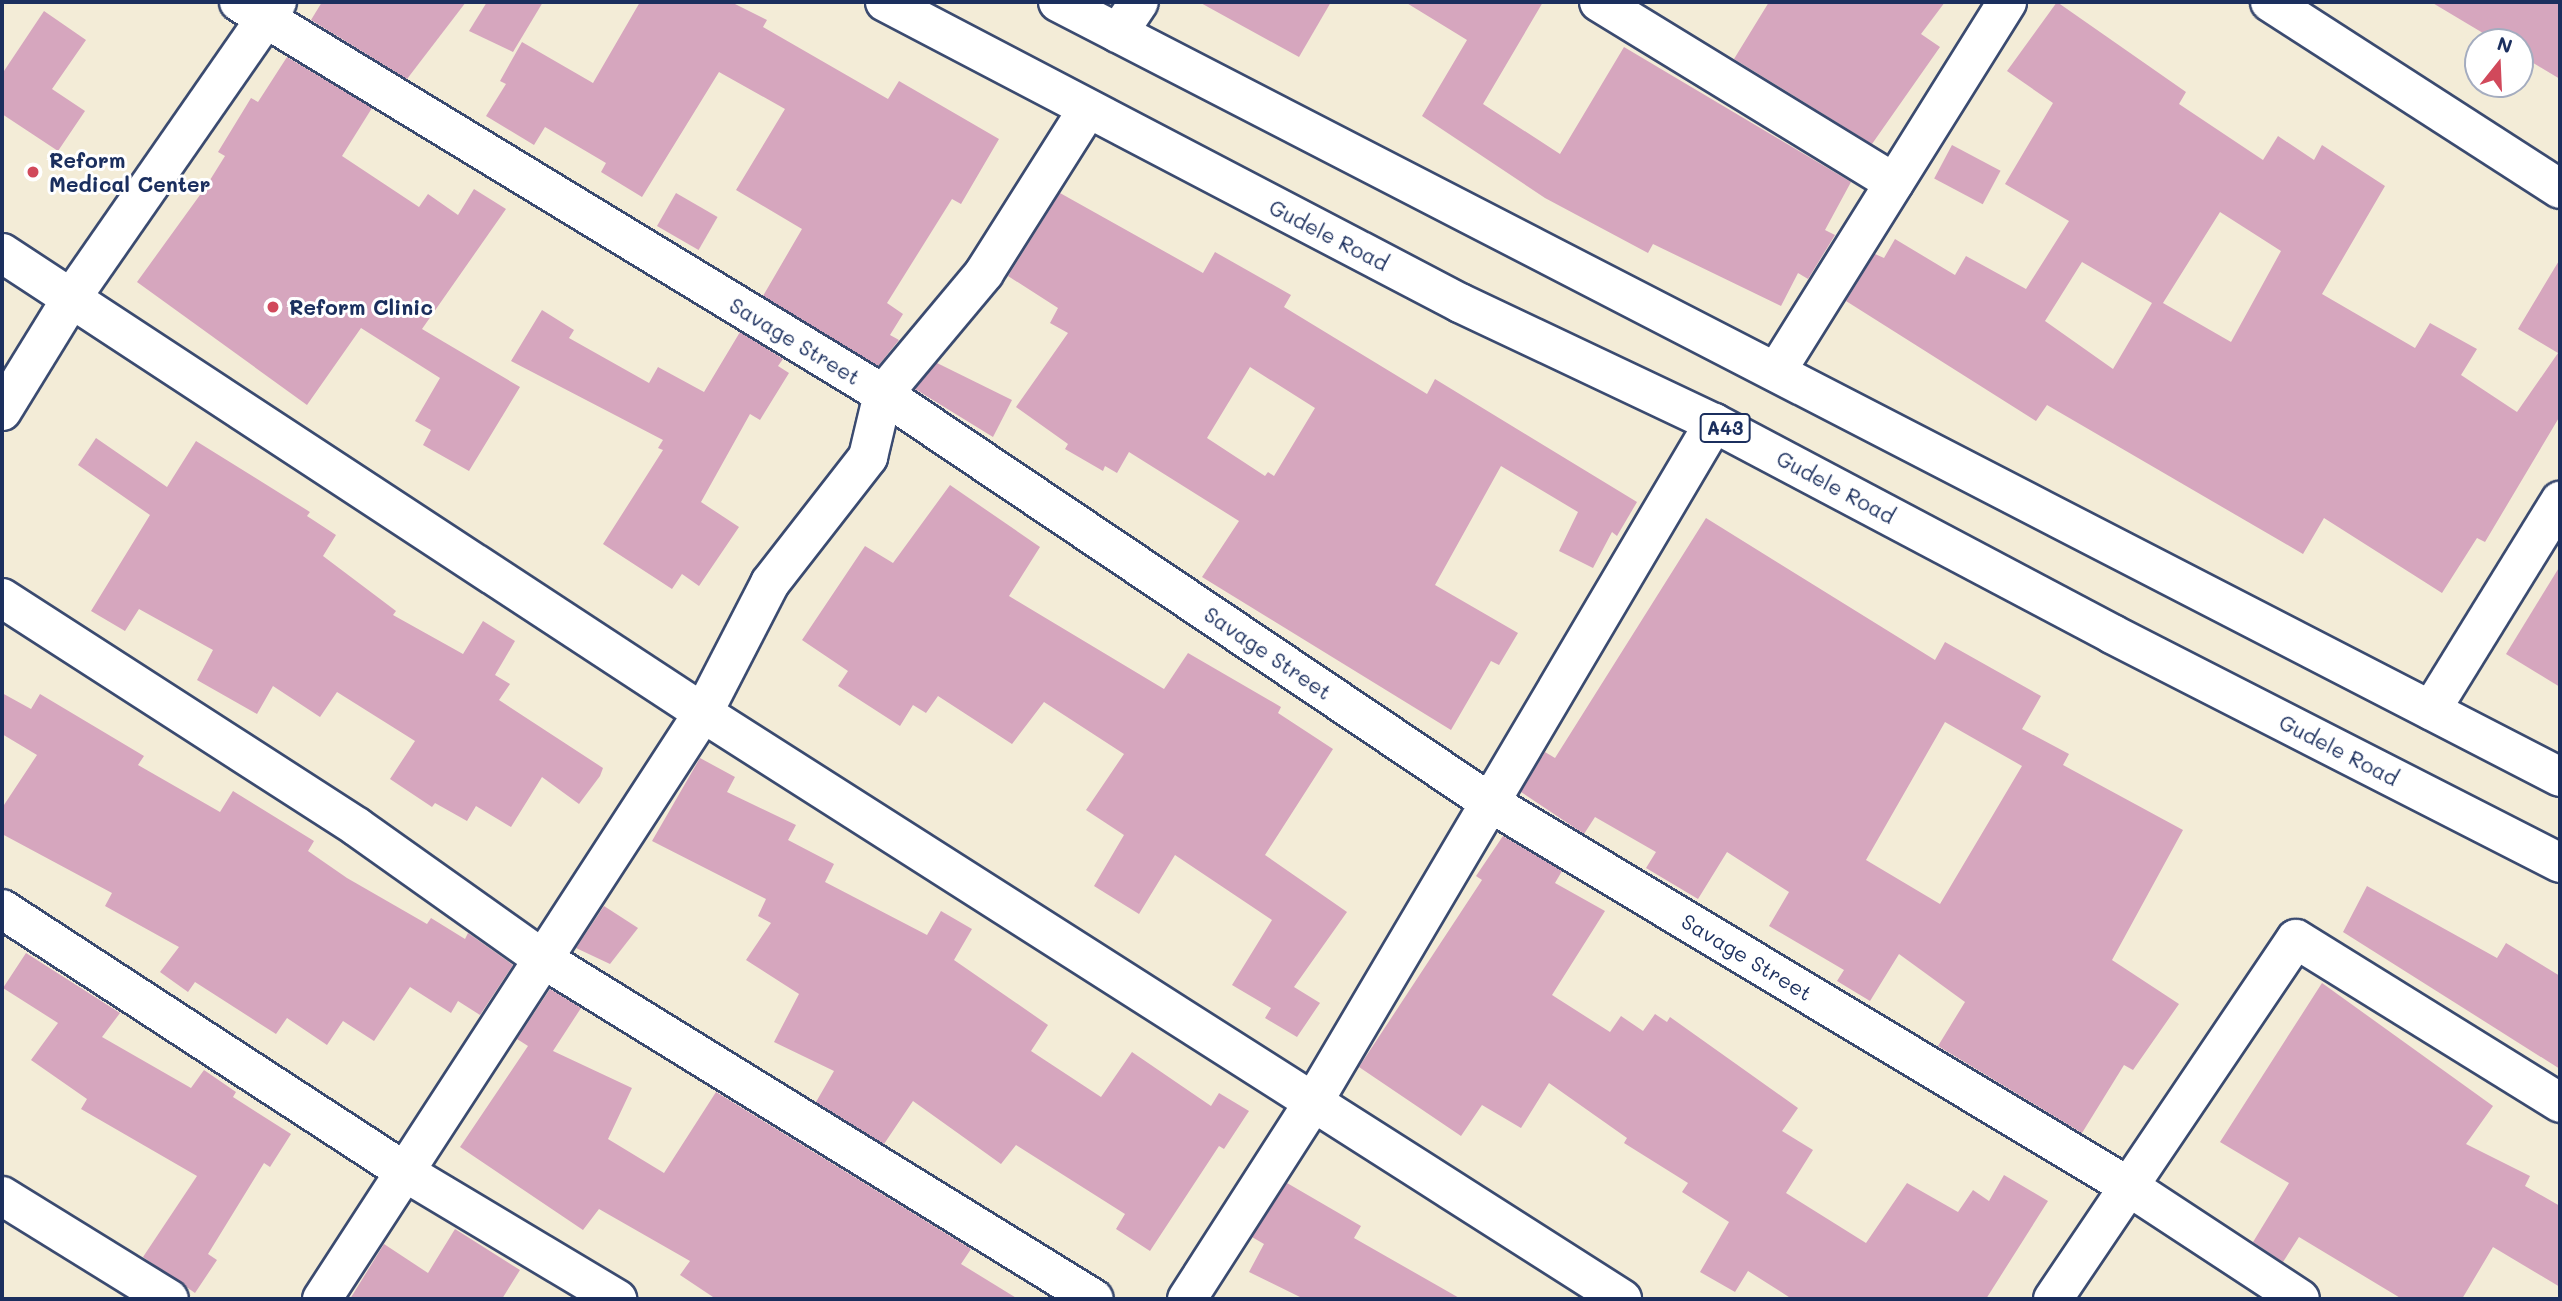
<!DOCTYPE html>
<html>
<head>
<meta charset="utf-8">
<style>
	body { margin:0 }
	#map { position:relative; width:2562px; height:1301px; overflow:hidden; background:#f3ecd7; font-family:Mali,sans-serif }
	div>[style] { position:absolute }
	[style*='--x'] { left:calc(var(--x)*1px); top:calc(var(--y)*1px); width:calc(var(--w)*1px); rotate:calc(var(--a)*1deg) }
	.building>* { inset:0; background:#d6a6be; transform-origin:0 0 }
	.roads { filter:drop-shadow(2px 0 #3b4b70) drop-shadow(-2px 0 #3b4b70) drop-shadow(0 2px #3b4b70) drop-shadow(0 -2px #3b4b70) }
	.minor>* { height:38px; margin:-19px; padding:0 19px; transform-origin:19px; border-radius:19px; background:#fff }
	.highway>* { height:38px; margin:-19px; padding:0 19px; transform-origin:19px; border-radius:19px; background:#fff }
	.dots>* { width:19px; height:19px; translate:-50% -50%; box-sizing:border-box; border:4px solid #fff; border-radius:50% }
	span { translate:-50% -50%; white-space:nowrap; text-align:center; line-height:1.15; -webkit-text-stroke:6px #fff; paint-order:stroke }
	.shield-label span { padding:2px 5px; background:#fff; border:2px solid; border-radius:5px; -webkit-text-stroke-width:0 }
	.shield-label { font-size:19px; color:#1b2f5e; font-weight:700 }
	.poi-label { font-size:21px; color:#1b2f5e; font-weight:700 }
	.left { translate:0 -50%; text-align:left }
	.street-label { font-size:21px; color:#1b2f5e }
	.frame { position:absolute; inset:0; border:4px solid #1b2f5e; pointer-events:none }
	.north { position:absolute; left:2464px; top:28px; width:70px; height:70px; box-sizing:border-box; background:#fff; border:2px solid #a4acbf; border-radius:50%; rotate:18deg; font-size:19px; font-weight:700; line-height:28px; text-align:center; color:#1b2f5e }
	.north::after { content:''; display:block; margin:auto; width:24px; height:32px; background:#d1495b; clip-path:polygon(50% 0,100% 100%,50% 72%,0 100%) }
</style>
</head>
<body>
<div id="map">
	<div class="building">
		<div style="clip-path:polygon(322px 2px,466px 2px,407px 79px,311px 20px)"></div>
		<div style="clip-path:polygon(487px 2px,543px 2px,513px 52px,469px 31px)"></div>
		<div style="clip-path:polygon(640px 2px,731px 2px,767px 20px,763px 27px,888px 99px,899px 81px,999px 139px,961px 204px,952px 199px,887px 303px,903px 314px,890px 335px,899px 340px,878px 366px,763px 296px,802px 229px,736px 190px,785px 109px,719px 72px,642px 197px,601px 172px,606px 163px,545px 127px,534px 145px,486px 116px,506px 84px,500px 81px,522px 42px,593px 83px)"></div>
		<div style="clip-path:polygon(1199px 2px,1331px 2px,1299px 57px)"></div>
		<div style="clip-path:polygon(1405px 2px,1543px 2px,1483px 104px,1560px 154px,1624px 47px,1851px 182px,1825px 230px,1835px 235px,1808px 279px,1798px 273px,1781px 306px,1653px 244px,1648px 253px,1545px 198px,1422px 116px,1467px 40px)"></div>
		<div style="clip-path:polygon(1769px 2px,1945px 2px,1921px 34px,1940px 47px,1872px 144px,1734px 59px)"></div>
		<div style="clip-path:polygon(evenodd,2057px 2px,2186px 92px,2179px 104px,2263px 160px,2278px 136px,2314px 160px,2322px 145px,2385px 186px,2322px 294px,2415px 348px,2430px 323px,2477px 349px,2461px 375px,2517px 412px,2558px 353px,2518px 329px,2560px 259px,2560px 416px,2485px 542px,2477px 538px,2442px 593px,2324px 518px,2303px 554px,2047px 405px,2036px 421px,1846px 301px,1875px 254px,1884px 258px,1895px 239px,1955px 275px,1966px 256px,2026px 289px,2069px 221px,2005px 184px,2053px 103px,2007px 71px,2057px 2px,2220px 212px,2281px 251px,2231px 342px,2163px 303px,2220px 212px,2057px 2px,2082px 262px,2152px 303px,2113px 369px,2045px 321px,2082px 262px)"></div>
		<div style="clip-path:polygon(2431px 2px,2560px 2px,2560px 79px,2520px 55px,2520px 42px,2498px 42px)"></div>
		<div style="clip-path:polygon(44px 11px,86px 40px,52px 89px,85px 111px,58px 151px,2px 114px,2px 74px)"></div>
		<div style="clip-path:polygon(287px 57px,372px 108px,342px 156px,419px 207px,428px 194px,458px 215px,474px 189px,506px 209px,422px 329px,520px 387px,469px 471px,423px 445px,431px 430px,415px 421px,440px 378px,361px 328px,307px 405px,137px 282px,205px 188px,225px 156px,218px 152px,251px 98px,258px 102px)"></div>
		<div style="left:1952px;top:145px;width:55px;height:38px;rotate:28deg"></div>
		<div style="left:676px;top:193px;width:48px;height:38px;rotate:30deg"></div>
		<div style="clip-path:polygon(evenodd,1060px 193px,1203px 273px,1215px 252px,1291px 295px,1284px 307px,1427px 394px,1435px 379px,1637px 502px,1617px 536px,1612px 532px,1593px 568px,1559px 551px,1578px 512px,1501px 466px,1435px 585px,1518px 633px,1499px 665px,1491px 661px,1451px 730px,1202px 577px,1239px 521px,1129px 452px,1117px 473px,1105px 466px,1103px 471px,1065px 449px,1068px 444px,1016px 407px,1068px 333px,1050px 323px,1058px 308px,1008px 276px,1060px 193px,1250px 367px,1315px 408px,1274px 476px,1268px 472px,1265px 476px,1207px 438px,1250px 367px)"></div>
		<div style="clip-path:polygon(542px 310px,574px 330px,569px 338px,649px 383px,658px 367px,704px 392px,740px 332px,783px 359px,778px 366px,789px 373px,760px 420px,750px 414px,701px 502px,739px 527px,699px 586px,682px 574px,672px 589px,603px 544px,663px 450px,658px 448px,663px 440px,511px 361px)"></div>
		<div style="clip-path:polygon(937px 363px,1012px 400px,993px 437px,915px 389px)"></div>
		<div style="clip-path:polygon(96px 438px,167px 487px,196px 441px,310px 512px,307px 516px,336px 535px,323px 556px,396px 611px,393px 615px,463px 654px,483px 621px,515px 641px,495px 675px,510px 684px,499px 700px,603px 768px,600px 776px,579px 804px,542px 777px,511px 827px,476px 806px,467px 821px,435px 803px,432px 807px,390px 779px,415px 741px,337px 692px,320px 717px,273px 686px,257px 714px,197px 680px,213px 650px,139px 609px,125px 631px,91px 611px,150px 515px,78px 465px)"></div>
		<div style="clip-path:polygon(950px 485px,1040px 547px,1009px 596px,1164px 689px,1188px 653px,1281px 707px,1278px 713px,1333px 749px,1265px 855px,1347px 912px,1294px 987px,1320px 1003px,1297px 1037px,1265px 1018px,1271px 1008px,1232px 985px,1272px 920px,1175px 855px,1139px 914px,1094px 886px,1124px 835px,1086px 810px,1124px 754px,1044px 702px,1012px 744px,938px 696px,926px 713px,913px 705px,900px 726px,838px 686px,848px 671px,802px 640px,865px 546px,893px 563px)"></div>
		<div style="clip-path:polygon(evenodd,1706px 518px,1935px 660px,1945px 642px,2041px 696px,2022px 729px,2069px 754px,2063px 765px,2183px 830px,2112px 960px,2179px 1004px,2133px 1070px,2124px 1065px,2082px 1133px,1938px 1046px,1965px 1002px,1899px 954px,1870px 1001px,1837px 981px,1844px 970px,1769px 926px,1789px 892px,1727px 852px,1698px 899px,1646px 868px,1656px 852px,1595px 817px,1584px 834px,1521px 792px,1545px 752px,1555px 758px,1706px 518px,1945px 722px,2022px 766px,1940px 904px,1866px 860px,1945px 722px)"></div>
		<div style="clip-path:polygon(2560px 566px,2560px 687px,2506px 654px)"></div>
		<div style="clip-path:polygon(2px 693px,31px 709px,40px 694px,144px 756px,138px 765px,220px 812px,233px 791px,314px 841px,308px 851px,347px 878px,427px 924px,431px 918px,465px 939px,468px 933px,513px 965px,480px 1015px,458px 1001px,451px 1013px,410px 987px,374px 1041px,343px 1021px,327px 1045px,287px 1018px,276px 1034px,195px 982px,188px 992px,160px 972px,179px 947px,105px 906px,112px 893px,2px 834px,2px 808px,37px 755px,2px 734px)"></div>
		<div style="clip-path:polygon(700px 758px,735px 777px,727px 792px,796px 825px,788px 840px,834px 864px,825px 882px,927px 935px,941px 911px,972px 929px,954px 960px,1048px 1025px,1031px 1051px,1101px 1097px,1132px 1052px,1211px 1106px,1219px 1093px,1249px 1111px,1224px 1149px,1219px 1146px,1150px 1251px,1116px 1229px,1125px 1214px,1016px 1145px,1001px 1164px,913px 1101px,884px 1144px,816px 1102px,834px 1071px,774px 1042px,799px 994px,746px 960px,771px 923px,758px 916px,766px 899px,652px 841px)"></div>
		<div style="clip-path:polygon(1503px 836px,1562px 871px,1555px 883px,1605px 911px,1552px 995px,1610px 1032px,1621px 1016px,1643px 1031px,1655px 1014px,1667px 1022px,1670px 1017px,1798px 1108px,1782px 1131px,1813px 1150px,1786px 1193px,1866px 1243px,1907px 1183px,1958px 1212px,1973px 1190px,1989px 1201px,2004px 1175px,2048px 1201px,1986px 1299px,1792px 1299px,1748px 1271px,1735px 1292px,1700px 1272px,1729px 1222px,1682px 1192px,1688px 1183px,1624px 1143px,1627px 1138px,1549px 1083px,1521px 1128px,1482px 1105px,1461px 1136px,1359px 1067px,1482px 880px,1476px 876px)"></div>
		<div style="clip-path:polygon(2367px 886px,2497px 958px,2506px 943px,2560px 976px,2560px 1069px,2343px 932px)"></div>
		<div style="clip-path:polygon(604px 906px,638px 928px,610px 964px,576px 948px)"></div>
		<div style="clip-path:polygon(26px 953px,120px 1013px,102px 1037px,191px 1088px,204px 1070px,236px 1092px,233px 1097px,291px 1134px,270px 1167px,264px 1163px,208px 1254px,217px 1260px,195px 1293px,143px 1257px,197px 1176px,81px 1109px,87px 1099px,31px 1060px,58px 1023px,3px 988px)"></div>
		<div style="clip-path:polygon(2322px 983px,2493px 1106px,2466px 1144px,2530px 1176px,2525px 1186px,2560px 1206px,2560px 1287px,2493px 1247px,2462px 1299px,2402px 1299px,2299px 1237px,2283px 1262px,2253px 1242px,2289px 1183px,2220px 1142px)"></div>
		<div style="clip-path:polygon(550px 989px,581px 1008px,553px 1051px,632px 1088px,608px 1139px,664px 1173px,716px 1092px,971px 1249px,961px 1264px,1018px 1299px,716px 1299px,680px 1275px,690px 1261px,599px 1209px,583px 1230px,460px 1147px,528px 1046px,517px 1039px)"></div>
		<div style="clip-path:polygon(1287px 1183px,1361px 1226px,1354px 1238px,1461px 1299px,1304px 1299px,1249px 1272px,1264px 1244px,1252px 1237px)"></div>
		<div style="clip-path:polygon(455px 1229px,520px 1270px,502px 1299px,350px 1299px,384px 1244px,428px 1273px)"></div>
	</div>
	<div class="roads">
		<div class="minor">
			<div style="--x:239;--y:2;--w:754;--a:31.33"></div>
			<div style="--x:883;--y:394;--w:731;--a:33.95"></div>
			<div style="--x:1489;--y:802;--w:749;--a:31.02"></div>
			<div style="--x:2131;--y:1188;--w:202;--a:33.3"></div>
			<div style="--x:1599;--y:2;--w:346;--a:31.5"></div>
			<div style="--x:2270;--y:2;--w:345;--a:32.8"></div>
			<div style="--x:1118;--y:33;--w:37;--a:-56"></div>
			<div style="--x:2;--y:253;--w:838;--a:33.27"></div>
			<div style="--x:703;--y:713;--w:1090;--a:32.52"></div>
			<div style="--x:1776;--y:372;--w:436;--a:-58"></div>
			<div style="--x:2;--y:411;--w:134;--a:-58.4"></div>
			<div style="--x:72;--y:297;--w:359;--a:-55.2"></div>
			<div style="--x:2;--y:598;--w:422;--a:32.8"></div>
			<div style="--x:357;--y:827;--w:228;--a:35.4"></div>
			<div style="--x:543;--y:959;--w:647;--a:31.68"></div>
			<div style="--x:2431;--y:710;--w:246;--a:-58.3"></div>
			<div style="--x:2;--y:909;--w:485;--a:33.1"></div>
			<div style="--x:408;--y:1174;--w:244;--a:30.9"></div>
			<div style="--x:2;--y:1196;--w:196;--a:31.7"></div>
			<div style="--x:322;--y:1299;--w:699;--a:-56.97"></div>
			<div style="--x:703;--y:713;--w:146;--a:-62.7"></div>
			<div style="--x:770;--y:583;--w:160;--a:-52.1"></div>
			<div style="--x:868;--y:457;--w:65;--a:-76.6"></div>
			<div style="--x:883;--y:394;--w:158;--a:-50.1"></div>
			<div style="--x:984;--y:273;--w:193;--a:-57.7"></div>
			<div style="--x:1187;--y:1299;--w:232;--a:-57.3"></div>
			<div style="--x:1312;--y:1104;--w:791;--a:-59.45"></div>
			<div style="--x:2053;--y:1299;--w:434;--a:-56"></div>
			<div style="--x:2296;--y:939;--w:311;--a:31.8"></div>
		</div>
		<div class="highway">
			<div style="--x:885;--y:2;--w:649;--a:27.63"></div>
			<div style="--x:1460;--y:303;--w:281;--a:25.3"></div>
			<div style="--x:1714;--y:423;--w:450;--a:27.9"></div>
			<div style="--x:2112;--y:634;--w:503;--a:27.07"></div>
			<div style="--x:1058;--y:2;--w:1690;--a:27.29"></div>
		</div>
	</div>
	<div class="dots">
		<div style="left:33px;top:172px;background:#d1495b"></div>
		<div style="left:273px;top:307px;background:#d1495b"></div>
	</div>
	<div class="shield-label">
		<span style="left:1725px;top:428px">A43</span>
	</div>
	<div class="poi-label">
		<span class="left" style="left:49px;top:172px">Reform<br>Medical Center</span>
		<span class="left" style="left:289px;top:307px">Reform Clinic</span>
	</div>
	<div class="street-label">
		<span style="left:1329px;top:235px;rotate:27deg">Gudele Road</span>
		<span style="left:795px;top:341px;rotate:31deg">Savage Street</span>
		<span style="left:1836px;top:487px;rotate:28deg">Gudele Road</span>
		<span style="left:1268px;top:653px;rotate:34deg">Savage Street</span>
		<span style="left:2339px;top:750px;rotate:27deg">Gudele Road</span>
		<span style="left:1747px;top:957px;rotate:31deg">Savage Street</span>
	</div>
	<div class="frame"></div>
	<div class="north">N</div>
</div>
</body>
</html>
